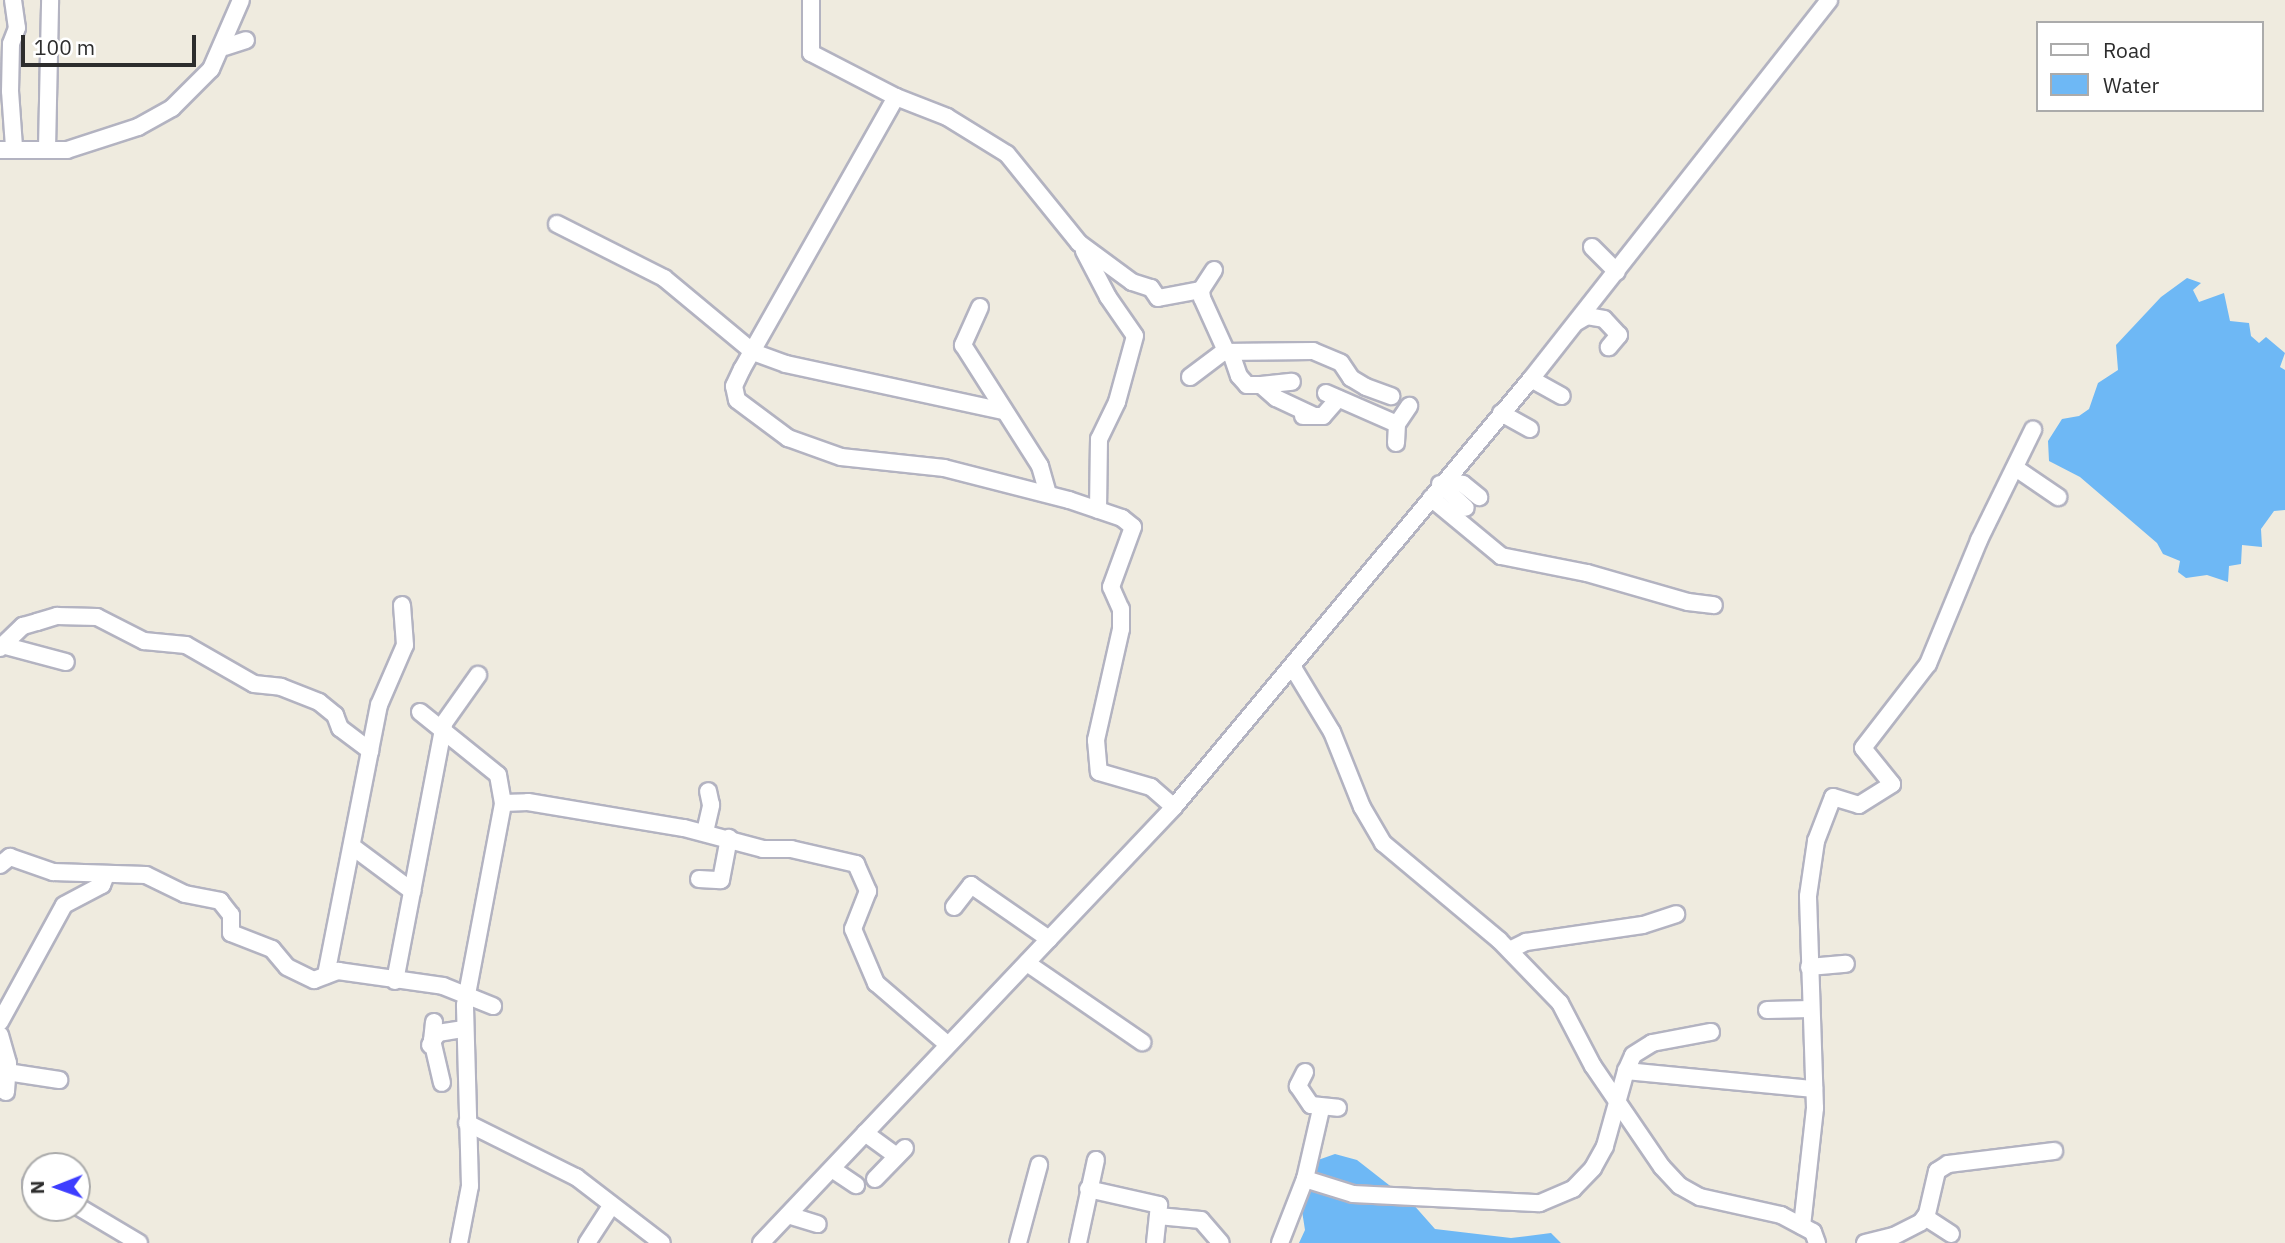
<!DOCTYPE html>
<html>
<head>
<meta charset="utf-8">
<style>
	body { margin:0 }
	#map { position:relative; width:2285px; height:1243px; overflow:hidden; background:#efebdf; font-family:"IBM Plex Sans",sans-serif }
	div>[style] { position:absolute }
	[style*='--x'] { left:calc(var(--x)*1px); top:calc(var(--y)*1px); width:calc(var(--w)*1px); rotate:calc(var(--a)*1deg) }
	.water>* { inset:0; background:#6eb8f5 }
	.roads { filter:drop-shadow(2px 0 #b3b3c1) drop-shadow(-2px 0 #b3b3c1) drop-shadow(0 2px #b3b3c1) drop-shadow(0 -2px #b3b3c1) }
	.minor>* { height:16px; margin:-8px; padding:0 8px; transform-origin:8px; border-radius:8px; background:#fff }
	span { translate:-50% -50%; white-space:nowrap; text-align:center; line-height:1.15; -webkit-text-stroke:7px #fff; paint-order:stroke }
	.legend { position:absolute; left:2036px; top:21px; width:228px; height:91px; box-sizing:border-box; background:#fff; border:2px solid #ababab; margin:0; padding:9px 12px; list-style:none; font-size:21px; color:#2d2d2d }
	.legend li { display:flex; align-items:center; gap:14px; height:35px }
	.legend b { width:35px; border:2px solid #ababab }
	.north { position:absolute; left:21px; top:1152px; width:70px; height:70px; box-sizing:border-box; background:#fff; border:2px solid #ababab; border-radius:50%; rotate:269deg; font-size:19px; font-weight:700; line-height:28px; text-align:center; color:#2d2d2d }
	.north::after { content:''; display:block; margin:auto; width:24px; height:32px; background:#3d3dff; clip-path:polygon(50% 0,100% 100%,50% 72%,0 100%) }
	.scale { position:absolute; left:21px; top:35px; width:175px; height:32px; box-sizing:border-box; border:4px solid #2d2d2d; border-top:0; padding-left:9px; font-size:21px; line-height:24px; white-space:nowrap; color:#2d2d2d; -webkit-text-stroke:5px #fff; paint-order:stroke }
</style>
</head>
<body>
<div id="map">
	<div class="water">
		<div style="clip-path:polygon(2187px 278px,2201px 283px,2193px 290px,2199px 302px,2224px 293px,2230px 321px,2249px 323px,2251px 336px,2259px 343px,2266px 337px,2285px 353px,2280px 367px,2285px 370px,2285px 510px,2274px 511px,2261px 529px,2262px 547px,2242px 545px,2241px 564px,2229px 566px,2228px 582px,2207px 575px,2186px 578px,2178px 572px,2180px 561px,2163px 554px,2157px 543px,2080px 477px,2049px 461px,2048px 441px,2062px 419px,2079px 416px,2089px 409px,2098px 383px,2118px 370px,2116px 345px,2161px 297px)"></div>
		<div style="clip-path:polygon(1335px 1154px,1357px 1160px,1412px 1203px,1435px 1229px,1511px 1238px,1551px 1233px,1561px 1243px,1299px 1243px,1305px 1230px,1302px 1211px,1308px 1185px,1318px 1160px)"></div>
	</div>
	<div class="roads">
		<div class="minor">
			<div style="--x:13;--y:0;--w:28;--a:82"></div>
			<div style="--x:17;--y:28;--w:17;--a:111"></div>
			<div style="--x:11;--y:44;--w:47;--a:91.2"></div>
			<div style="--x:10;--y:91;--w:56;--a:85.9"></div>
			<div style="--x:811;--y:0;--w:53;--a:90"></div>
			<div style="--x:811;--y:53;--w:96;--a:27.4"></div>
			<div style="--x:896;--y:97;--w:55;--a:21.4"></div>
			<div style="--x:947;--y:117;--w:70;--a:31.7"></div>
			<div style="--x:1007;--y:154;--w:114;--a:51"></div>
			<div style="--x:1079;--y:243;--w:66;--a:36.3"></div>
			<div style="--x:1132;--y:282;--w:20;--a:18"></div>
			<div style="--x:1151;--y:288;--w:12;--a:55"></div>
			<div style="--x:1158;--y:298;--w:44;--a:-10.5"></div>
			<div style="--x:225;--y:47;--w:22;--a:-18"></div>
			<div style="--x:896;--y:97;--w:313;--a:119.5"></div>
			<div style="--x:742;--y:369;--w:19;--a:115"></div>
			<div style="--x:734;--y:386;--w:14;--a:78"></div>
			<div style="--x:737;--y:400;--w:64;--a:36.7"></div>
			<div style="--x:788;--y:438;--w:56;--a:19.7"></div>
			<div style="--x:841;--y:457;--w:104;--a:6.1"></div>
			<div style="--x:944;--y:468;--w:129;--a:14.4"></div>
			<div style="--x:1069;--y:500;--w:56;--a:18.8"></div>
			<div style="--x:1122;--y:518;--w:14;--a:39"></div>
			<div style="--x:1133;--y:527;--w:64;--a:110.1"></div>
			<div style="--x:1111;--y:587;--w:24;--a:66"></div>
			<div style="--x:1121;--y:609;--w:20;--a:90"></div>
			<div style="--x:1121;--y:629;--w:114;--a:102.7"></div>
			<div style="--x:1096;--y:740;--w:32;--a:85"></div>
			<div style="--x:1099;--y:772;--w:54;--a:16.1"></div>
			<div style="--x:1151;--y:787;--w:30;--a:41"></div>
			<div style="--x:47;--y:149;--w:149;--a:-88.8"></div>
			<div style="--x:0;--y:150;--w:67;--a:0"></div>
			<div style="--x:67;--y:150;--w:75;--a:-17.9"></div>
			<div style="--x:138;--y:127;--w:39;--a:-29"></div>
			<div style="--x:172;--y:108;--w:55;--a:-45"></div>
			<div style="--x:211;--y:69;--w:75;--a:-66.5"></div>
			<div style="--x:557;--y:224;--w:120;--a:26.8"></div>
			<div style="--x:664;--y:278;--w:116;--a:39.7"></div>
			<div style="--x:753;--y:352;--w:35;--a:20"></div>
			<div style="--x:786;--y:364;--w:222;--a:12.2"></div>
			<div style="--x:1592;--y:247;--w:35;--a:45"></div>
			<div style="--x:1084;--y:251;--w:52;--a:62.4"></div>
			<div style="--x:1108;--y:297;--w:47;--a:55.3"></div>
			<div style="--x:1135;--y:336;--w:68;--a:105.3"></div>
			<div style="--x:1117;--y:402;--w:41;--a:115.9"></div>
			<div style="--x:1099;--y:439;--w:71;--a:90.8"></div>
			<div style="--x:1214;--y:270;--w:24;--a:123"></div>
			<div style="--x:1201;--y:290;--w:8;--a:83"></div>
			<div style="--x:1202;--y:298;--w:60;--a:65.6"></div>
			<div style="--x:980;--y:307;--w:42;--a:114.1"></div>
			<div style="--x:963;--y:345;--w:143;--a:57.5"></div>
			<div style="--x:1040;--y:466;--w:29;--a:74"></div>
			<div style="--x:1577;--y:322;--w:12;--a:-31"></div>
			<div style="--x:1587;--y:316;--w:17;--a:10"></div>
			<div style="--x:1604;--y:319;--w:22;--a:47"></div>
			<div style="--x:1619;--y:335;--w:16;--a:130"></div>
			<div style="--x:1231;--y:353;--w:24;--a:71"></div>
			<div style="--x:1239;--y:376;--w:12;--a:48"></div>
			<div style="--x:1247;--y:385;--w:14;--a:0"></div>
			<div style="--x:1261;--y:385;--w:20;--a:41"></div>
			<div style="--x:1276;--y:398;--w:40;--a:25"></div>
			<div style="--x:1190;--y:377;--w:41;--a:-37.1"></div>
			<div style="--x:1223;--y:352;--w:90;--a:-0.6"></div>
			<div style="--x:1313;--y:351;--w:30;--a:23"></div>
			<div style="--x:1341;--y:363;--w:18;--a:56"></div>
			<div style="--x:1351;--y:378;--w:17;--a:31"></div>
			<div style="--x:1366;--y:387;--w:27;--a:20"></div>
			<div style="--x:1531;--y:379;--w:35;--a:29"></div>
			<div style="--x:1261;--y:385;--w:31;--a:-6"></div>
			<div style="--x:1326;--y:393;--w:77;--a:23.6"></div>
			<div style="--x:1501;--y:413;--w:33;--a:29"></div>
			<div style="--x:1303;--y:416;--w:20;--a:0"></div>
			<div style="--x:1323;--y:416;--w:23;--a:-49"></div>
			<div style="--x:1396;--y:443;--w:19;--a:-87"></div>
			<div style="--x:1397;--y:424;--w:22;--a:-56"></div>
			<div style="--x:2017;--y:469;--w:50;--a:34.3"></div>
			<div style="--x:1440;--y:484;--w:35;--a:43"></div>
			<div style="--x:1444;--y:488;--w:9;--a:-41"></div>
			<div style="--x:1451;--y:482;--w:12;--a:9"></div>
			<div style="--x:1463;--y:484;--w:21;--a:39"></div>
			<div style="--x:1431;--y:498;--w:91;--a:39.6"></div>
			<div style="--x:1501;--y:556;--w:88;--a:11.2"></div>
			<div style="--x:1587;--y:573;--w:105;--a:16"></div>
			<div style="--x:1688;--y:602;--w:26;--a:7"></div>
			<div style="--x:2;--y:645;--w:66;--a:14.9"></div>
			<div style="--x:0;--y:648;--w:32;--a:-44"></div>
			<div style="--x:23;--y:626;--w:15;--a:-16"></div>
			<div style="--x:37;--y:622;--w:21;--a:-17"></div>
			<div style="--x:57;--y:616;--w:40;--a:1.4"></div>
			<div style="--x:97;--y:617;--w:53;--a:27.1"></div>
			<div style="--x:144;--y:641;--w:42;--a:5.4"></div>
			<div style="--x:186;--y:645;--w:78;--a:29.8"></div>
			<div style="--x:254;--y:684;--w:27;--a:6"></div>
			<div style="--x:281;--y:687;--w:41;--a:21.5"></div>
			<div style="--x:319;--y:702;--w:21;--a:39"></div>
			<div style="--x:335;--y:715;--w:14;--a:69"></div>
			<div style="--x:340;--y:728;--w:38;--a:37"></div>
			<div style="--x:1292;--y:666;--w:77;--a:58.8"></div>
			<div style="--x:1332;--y:732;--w:81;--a:68.2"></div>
			<div style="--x:1362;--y:807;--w:42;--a:59.7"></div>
			<div style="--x:1383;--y:843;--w:151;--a:39.9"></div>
			<div style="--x:1499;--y:940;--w:88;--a:45.9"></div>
			<div style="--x:1560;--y:1003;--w:71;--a:62.4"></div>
			<div style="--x:1593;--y:1066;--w:122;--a:55.7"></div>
			<div style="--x:1662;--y:1167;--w:26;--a:47"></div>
			<div style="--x:1680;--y:1186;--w:23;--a:29"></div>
			<div style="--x:1700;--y:1197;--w:83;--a:12.5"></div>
			<div style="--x:1781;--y:1215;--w:36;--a:28"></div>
			<div style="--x:1813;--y:1232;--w:12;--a:70"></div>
			<div style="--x:420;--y:712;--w:100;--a:38.9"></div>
			<div style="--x:498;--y:775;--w:28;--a:80"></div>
			<div style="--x:705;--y:832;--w:28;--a:-77"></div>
			<div style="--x:711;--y:805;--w:14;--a:-102"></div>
			<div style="--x:353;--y:847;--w:74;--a:36.7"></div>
			<div style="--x:0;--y:865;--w:13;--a:-39"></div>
			<div style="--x:10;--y:857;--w:46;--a:19.2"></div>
			<div style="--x:53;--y:872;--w:93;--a:1.8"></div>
			<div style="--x:146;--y:875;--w:43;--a:26"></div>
			<div style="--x:185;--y:894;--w:36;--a:11"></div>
			<div style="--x:220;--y:901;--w:18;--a:52"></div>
			<div style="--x:231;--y:915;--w:18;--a:90"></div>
			<div style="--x:231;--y:933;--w:44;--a:21.3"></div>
			<div style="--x:272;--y:949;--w:23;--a:50"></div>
			<div style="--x:287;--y:967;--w:30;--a:26"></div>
			<div style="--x:314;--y:980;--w:26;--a:-21"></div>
			<div style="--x:338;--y:971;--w:106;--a:8.1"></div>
			<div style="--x:443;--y:986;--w:54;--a:21.8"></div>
			<div style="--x:699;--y:879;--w:22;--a:3"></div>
			<div style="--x:721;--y:880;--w:43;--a:-79.2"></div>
			<div style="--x:954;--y:907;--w:28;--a:-52"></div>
			<div style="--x:971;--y:885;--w:95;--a:34.7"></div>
			<div style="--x:1510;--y:950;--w:18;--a:-27"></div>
			<div style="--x:1526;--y:942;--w:118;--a:-8.3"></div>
			<div style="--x:1643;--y:925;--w:35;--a:-18"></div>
			<div style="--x:1027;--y:963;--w:140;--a:34.5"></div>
			<div style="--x:1809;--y:967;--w:37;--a:-5"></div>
			<div style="--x:326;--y:975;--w:275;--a:-78.9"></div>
			<div style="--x:379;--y:705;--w:65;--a:-66.6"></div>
			<div style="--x:405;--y:645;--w:40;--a:-94.3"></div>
			<div style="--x:395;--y:981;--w:263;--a:-79.2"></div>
			<div style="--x:444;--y:723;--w:59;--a:-54.7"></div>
			<div style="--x:1767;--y:1010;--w:44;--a:-1.3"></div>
			<div style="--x:0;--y:1022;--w:133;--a:-61.3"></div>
			<div style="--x:64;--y:905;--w:43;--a:-27.8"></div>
			<div style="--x:102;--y:885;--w:11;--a:-68"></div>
			<div style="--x:434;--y:1022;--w:18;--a:96"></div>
			<div style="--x:432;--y:1040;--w:44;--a:76.9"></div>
			<div style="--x:0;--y:1035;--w:29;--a:74"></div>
			<div style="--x:8;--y:1063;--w:29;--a:94"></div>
			<div style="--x:430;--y:1045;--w:14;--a:-56"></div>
			<div style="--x:438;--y:1033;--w:26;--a:-9"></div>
			<div style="--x:1626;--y:1071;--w:17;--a:-66"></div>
			<div style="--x:1633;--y:1055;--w:22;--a:-32"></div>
			<div style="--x:1652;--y:1043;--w:60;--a:-10.6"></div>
			<div style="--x:7;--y:1072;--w:53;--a:8.7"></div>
			<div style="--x:1305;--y:1072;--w:16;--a:117"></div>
			<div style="--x:1298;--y:1086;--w:23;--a:56"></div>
			<div style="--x:1311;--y:1105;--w:27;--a:6"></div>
			<div style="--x:467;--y:1123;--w:122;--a:26.4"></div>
			<div style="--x:576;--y:1177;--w:108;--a:37.5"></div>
			<div style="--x:865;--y:1133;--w:39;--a:36"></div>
			<div style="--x:832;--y:1169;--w:29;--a:34"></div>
			<div style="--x:875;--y:1179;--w:43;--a:-45.9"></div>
			<div style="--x:1305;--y:1179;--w:50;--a:17.4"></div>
			<div style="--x:1353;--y:1194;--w:187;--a:2.8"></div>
			<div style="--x:1540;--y:1203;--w:36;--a:-23"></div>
			<div style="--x:1573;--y:1189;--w:29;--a:-46"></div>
			<div style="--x:1593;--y:1168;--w:25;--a:-61"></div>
			<div style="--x:1605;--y:1146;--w:78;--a:-74.4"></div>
			<div style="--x:1626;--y:1071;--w:189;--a:5.5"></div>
			<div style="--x:31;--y:1183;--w:4;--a:27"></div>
			<div style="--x:1088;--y:1189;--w:73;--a:12.7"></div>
			<div style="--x:1159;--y:1205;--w:38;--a:96"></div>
			<div style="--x:77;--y:1206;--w:72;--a:30.8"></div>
			<div style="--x:788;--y:1215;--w:31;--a:17"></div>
			<div style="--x:1158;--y:1216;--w:43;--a:5.3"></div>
			<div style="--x:1201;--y:1220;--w:30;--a:49"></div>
			<div style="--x:1925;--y:1217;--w:31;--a:33"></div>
			<div style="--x:1802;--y:1226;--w:119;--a:-83.7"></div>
			<div style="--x:1815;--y:1108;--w:212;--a:-91.9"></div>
			<div style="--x:1808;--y:896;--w:56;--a:-81.7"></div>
			<div style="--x:1816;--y:841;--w:47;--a:-68.9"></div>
			<div style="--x:1833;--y:797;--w:27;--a:17"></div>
			<div style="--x:1859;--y:805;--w:39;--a:-32"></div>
			<div style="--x:1892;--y:784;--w:46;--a:-128.9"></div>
			<div style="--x:1863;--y:748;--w:106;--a:-52.3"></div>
			<div style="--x:1928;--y:664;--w:134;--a:-67.6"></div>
			<div style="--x:1979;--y:540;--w:123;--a:-63.9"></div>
			<div style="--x:459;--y:1243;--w:58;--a:-79.1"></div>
			<div style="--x:470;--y:1186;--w:181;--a:-91.6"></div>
			<div style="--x:465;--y:1005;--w:206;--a:-79.3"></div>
			<div style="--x:503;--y:803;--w:25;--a:-2"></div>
			<div style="--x:528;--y:802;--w:158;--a:9.5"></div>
			<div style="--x:684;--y:828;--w:82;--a:14.9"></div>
			<div style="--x:763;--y:849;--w:28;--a:0"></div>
			<div style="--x:791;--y:849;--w:67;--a:13"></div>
			<div style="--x:856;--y:864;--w:30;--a:66"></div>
			<div style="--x:868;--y:891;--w:41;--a:111.5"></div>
			<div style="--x:853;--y:929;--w:59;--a:66.9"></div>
			<div style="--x:876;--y:983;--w:94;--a:40.7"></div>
			<div style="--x:587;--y:1243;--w:44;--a:-57"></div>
			<div style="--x:761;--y:1243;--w:601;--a:-46.55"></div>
			<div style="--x:1174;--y:807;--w:557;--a:-50.17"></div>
			<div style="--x:1531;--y:379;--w:482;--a:-51.8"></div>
			<div style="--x:1018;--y:1243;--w:81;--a:-74.9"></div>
			<div style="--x:1078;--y:1243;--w:85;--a:-77.8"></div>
			<div style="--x:1280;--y:1243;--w:69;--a:-68.7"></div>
			<div style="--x:1305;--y:1179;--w:72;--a:-77.1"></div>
			<div style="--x:1865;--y:1243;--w:30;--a:-14"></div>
			<div style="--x:1894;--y:1236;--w:30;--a:-27"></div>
			<div style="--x:1921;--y:1222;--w:10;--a:-53"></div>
			<div style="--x:1927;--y:1214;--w:44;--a:-76.9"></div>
			<div style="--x:1937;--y:1171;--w:13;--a:-32"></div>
			<div style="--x:1948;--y:1164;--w:107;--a:-7"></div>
		</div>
	</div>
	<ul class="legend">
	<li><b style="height:9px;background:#fff"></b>Road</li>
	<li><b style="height:19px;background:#6eb8f5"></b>Water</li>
	</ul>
	<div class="north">N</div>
	<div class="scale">100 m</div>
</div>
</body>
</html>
